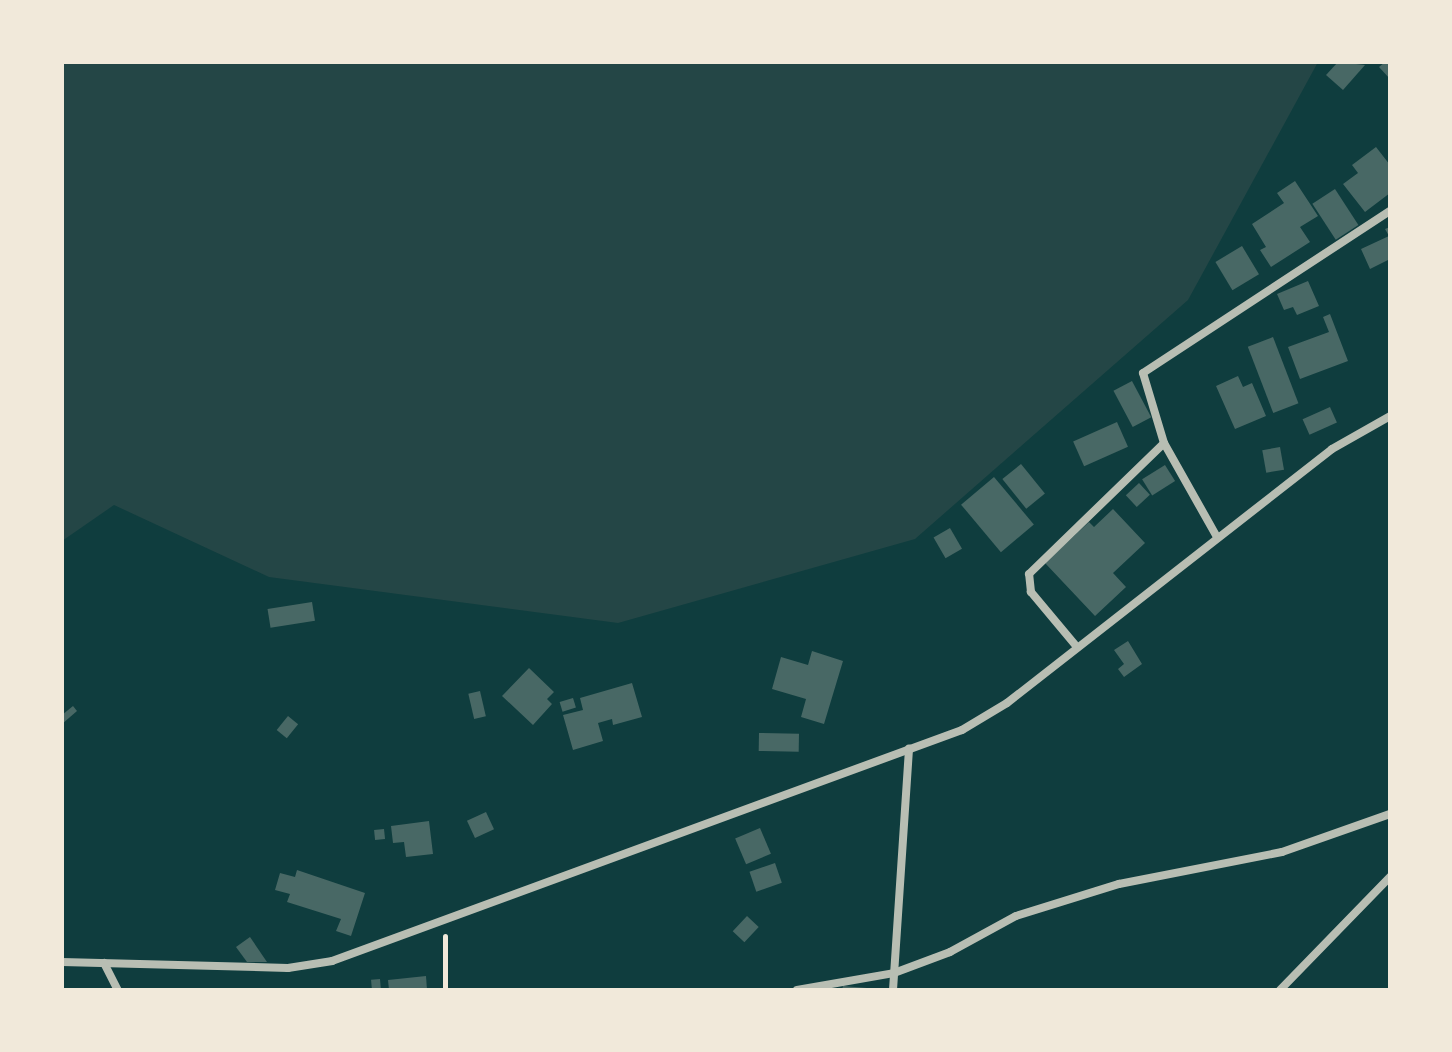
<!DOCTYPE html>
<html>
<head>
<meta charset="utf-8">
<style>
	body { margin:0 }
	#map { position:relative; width:1452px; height:1052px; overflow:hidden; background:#0f3d3e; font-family:Cabin,sans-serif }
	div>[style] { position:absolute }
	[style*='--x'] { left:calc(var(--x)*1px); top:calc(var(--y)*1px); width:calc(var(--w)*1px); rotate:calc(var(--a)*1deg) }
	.green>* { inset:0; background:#244646 }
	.building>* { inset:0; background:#486865; transform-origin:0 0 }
	.path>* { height:5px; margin:-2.5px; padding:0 2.5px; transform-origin:2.5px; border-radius:2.5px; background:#f1e9da }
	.minor>* { height:8px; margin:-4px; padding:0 4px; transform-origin:4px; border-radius:4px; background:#b8beb3 }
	span { translate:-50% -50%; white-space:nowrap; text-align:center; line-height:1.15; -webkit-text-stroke:6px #f1e9da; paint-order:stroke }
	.frame { position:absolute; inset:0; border:64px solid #f1e9da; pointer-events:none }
</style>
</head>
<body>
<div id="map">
	<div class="green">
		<div style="clip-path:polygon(62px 62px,1318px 62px,1188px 300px,915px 539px,618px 623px,269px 577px,114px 505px,62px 541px)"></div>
	</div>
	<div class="building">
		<div style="clip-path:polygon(1338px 62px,1365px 65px,1343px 90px,1326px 75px)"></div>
		<div style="clip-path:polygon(1385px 62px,1390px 62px,1390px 79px,1379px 67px)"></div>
		<div style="clip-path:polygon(1376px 147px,1390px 165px,1390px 193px,1365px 212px,1343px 184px,1358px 173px,1352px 165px)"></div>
		<div style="clip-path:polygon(1295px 181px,1318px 216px,1300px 227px,1310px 242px,1271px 267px,1260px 250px,1266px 247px,1252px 224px,1284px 203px,1277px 193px)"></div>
		<div style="left:1335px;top:189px;width:43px;height:27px;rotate:57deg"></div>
		<div style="clip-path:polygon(1390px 227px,1390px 259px,1370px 269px,1361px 249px,1389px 236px,1385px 229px)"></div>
		<div style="left:1242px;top:246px;width:33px;height:31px;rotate:59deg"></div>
		<div style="clip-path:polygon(1308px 281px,1319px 306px,1297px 315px,1293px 307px,1284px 310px,1277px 294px)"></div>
		<div style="clip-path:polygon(1330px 314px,1348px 361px,1300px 379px,1288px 347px,1329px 332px,1323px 317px)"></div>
		<div style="left:1273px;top:337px;width:71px;height:27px;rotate:69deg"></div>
		<div style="clip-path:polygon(1238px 376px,1243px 387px,1252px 383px,1266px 416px,1235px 429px,1216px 386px)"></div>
		<div style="left:1132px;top:381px;width:41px;height:21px;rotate:62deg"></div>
		<div style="left:1330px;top:407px;width:17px;height:30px;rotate:66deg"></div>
		<div style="left:1117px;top:422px;width:27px;height:48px;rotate:66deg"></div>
		<div style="left:1280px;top:447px;width:23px;height:18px;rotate:80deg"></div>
		<div style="left:1021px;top:464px;width:38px;height:24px;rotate:51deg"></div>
		<div style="left:1165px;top:465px;width:19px;height:27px;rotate:58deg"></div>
		<div style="left:994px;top:477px;width:62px;height:43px;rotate:50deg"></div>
		<div style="left:1139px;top:483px;width:16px;height:18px;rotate:47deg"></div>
		<div style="clip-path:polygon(1113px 509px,1145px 543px,1113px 573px,1126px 587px,1095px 616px,1045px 563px,1089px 522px,1094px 527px)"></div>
		<div style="left:950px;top:528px;width:24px;height:19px;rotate:60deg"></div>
		<div style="left:312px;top:602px;width:19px;height:45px;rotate:81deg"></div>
		<div style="clip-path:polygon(1128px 641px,1142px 664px,1124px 677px,1118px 669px,1124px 664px,1114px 650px)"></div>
		<div style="clip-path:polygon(812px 651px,843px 661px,824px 724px,801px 717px,806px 699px,772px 689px,781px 657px,808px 665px)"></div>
		<div style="clip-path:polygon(529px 668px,554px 692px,547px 699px,552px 704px,533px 725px,502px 696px)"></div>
		<div style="clip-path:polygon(632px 683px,642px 717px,613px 725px,612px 719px,598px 723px,603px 741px,573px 750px,563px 715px,583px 710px,580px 698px)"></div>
		<div style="left:480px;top:691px;width:26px;height:12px;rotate:77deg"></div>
		<div style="left:573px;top:698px;width:10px;height:14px;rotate:73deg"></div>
		<div style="clip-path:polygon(73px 706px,77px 711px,62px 724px,62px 715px)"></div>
		<div style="left:288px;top:716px;width:13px;height:18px;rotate:39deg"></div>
		<div style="left:759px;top:733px;width:40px;height:18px;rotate:1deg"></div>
		<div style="left:486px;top:812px;width:19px;height:21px;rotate:65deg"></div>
		<div style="clip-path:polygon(429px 821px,433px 854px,406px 857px,404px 842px,393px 843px,391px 826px)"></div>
		<div style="left:760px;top:828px;width:28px;height:27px;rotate:67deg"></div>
		<div style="left:384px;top:829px;width:10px;height:10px;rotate:84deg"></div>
		<div style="left:775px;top:863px;width:21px;height:27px;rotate:71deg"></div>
		<div style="clip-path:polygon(297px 870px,365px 893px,351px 936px,336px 931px,341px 919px,287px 902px,290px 894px,275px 890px,280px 873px,295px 877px)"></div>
		<div style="left:747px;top:916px;width:16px;height:21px;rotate:43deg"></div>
		<div style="clip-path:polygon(250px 937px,267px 962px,247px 962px,236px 947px)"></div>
		<div style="clip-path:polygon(426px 976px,427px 990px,389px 990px,388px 980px)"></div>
		<div style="left:380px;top:979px;width:11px;height:9px;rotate:85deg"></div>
		<div style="clip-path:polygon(843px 986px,867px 988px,867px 990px,842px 990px)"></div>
	</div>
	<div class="path">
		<div style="--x:445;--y:990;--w:54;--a:-90"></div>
	</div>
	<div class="minor">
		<div style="--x:1164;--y:443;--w:108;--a:60.6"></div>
		<div style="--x:1077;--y:647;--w:72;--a:-129.9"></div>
		<div style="--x:1031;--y:592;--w:18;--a:-96"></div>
		<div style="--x:1029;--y:574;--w:188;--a:-44.1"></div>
		<div style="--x:1164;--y:443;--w:73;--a:-106.7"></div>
		<div style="--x:1143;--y:373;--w:295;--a:-33.3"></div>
		<div style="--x:62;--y:962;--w:226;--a:1.5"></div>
		<div style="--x:288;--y:968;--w:45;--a:-9"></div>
		<div style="--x:332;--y:961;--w:671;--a:-20.14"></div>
		<div style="--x:962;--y:730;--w:52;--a:-31"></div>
		<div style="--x:1007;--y:703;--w:412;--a:-38"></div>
		<div style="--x:1332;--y:449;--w:67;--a:-29.6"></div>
		<div style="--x:104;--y:963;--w:30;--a:63"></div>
		<div style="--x:797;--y:990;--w:98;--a:-9.9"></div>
		<div style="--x:894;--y:973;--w:60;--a:-20.6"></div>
		<div style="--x:950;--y:952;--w:75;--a:-28.6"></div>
		<div style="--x:1016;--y:916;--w:108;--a:-17.3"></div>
		<div style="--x:1119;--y:884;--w:166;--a:-11.1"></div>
		<div style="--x:1282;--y:852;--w:114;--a:-19.4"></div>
		<div style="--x:893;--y:990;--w:242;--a:-86.2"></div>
		<div style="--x:1280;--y:990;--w:158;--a:-45.8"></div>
	</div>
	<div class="frame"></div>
</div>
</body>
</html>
